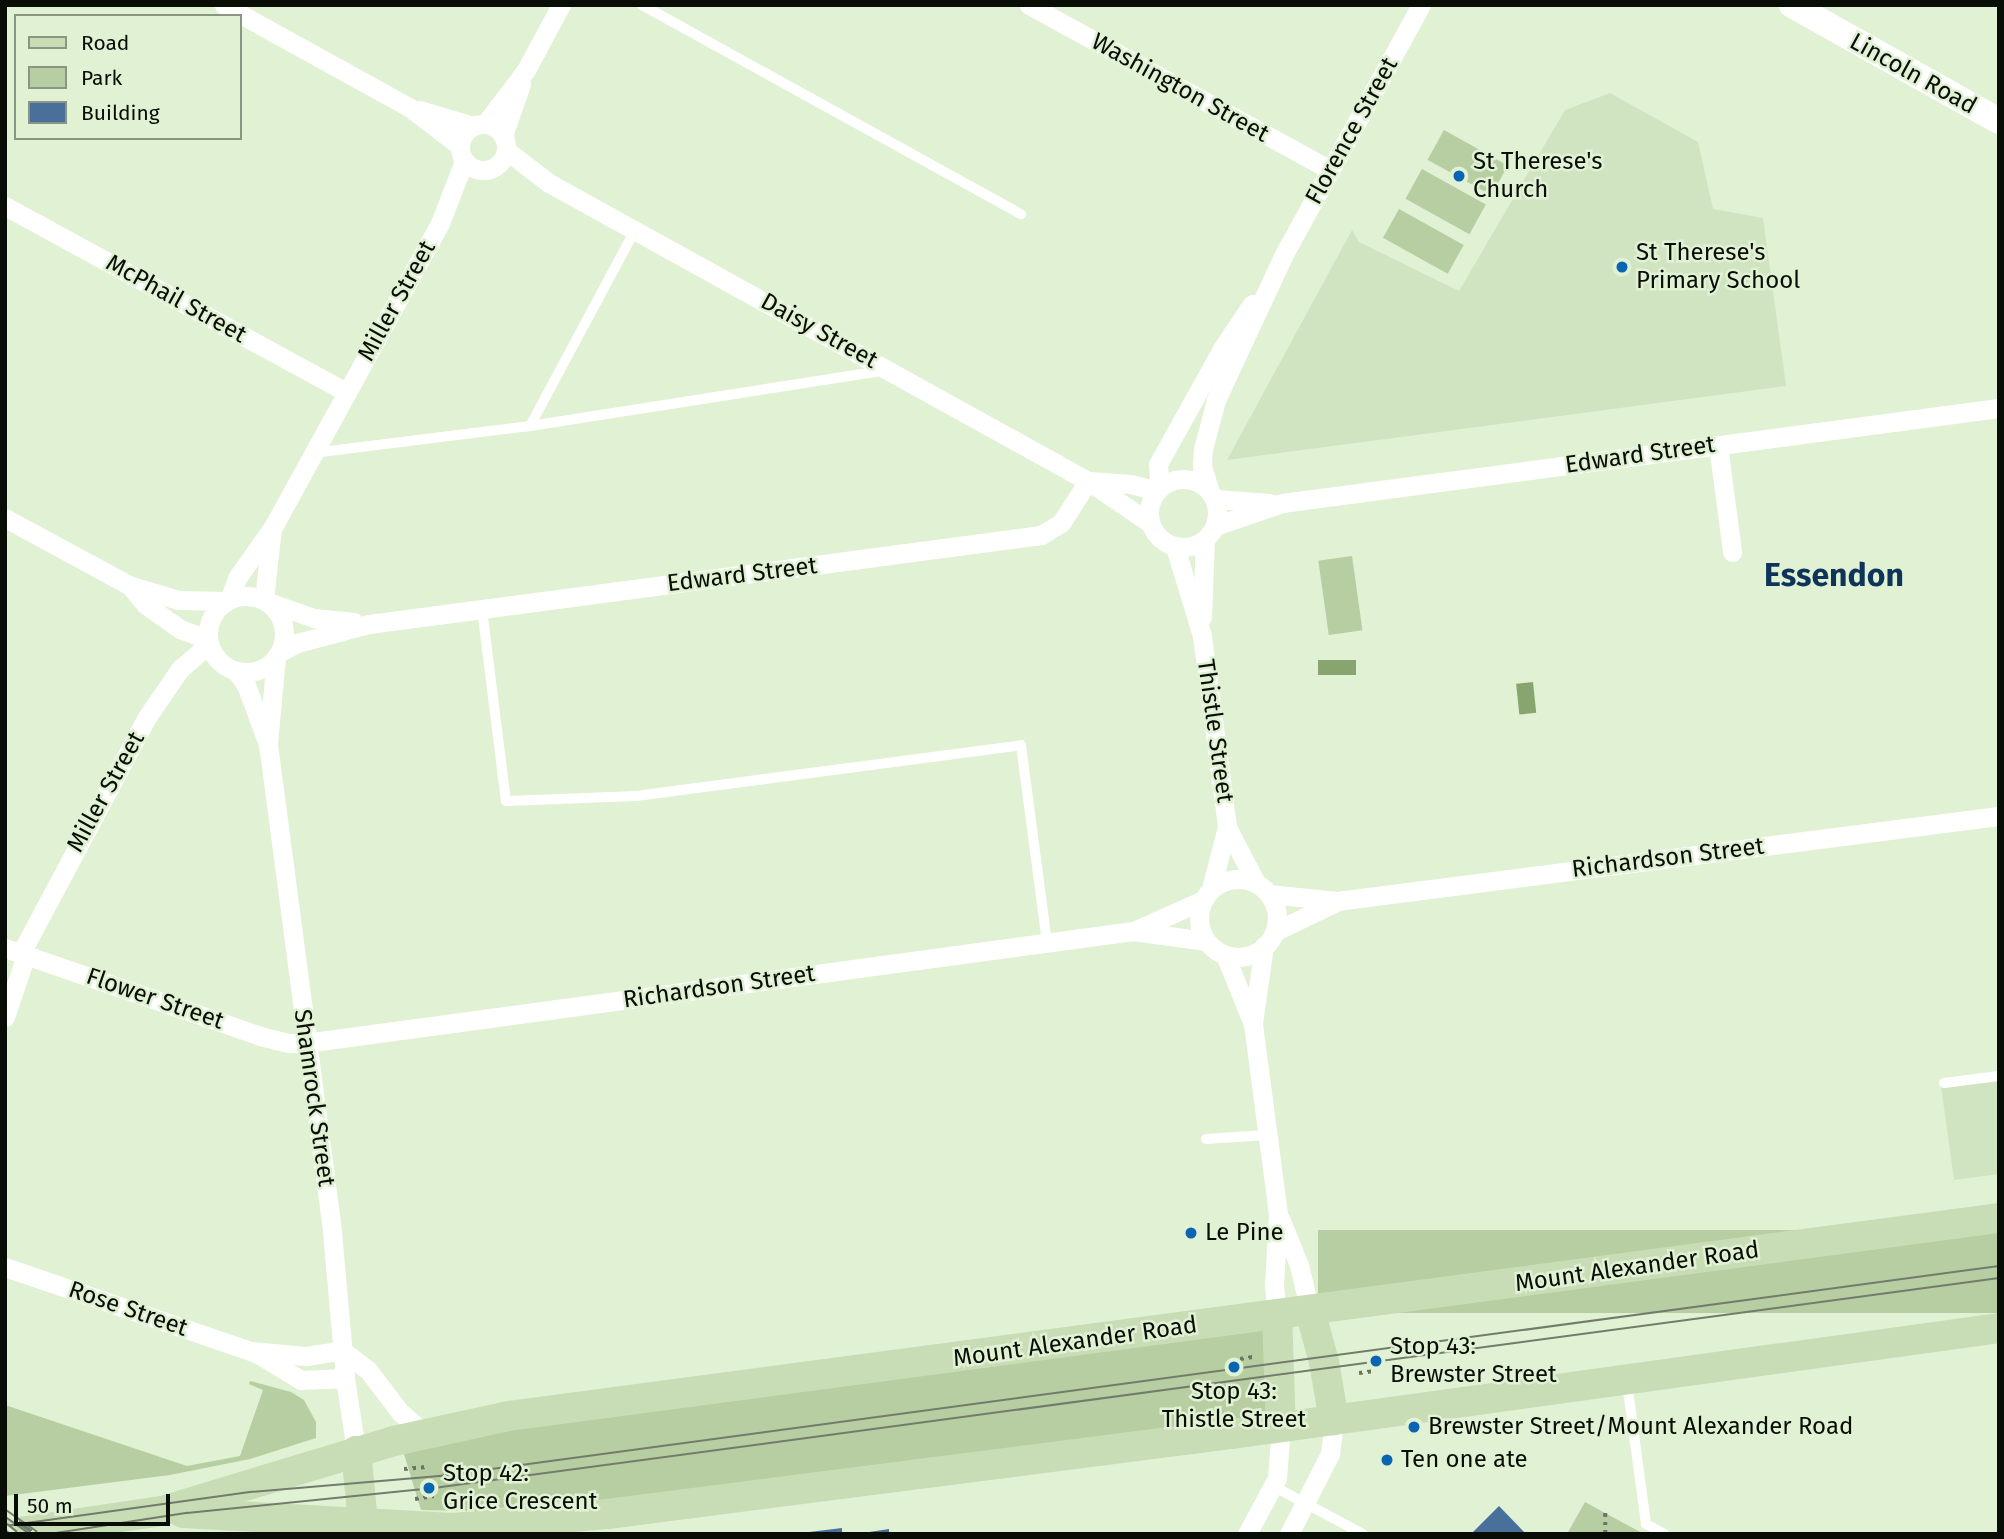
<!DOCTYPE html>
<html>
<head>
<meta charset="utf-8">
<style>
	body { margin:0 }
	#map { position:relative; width:2004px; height:1539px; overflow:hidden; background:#e1f1d4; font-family:"Fira Sans",sans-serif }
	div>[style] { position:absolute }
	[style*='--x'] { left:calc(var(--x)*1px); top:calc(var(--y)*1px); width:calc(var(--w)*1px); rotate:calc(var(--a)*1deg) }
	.built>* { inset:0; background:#d1e4c1 }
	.green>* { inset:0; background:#b6cea1; transform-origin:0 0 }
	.water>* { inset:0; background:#88a56f; transform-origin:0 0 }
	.building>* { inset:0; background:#48709b }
	.path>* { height:3.5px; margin-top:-1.75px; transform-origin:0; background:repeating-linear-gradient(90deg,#6b7563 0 3.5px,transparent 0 8.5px) }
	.lane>* { height:10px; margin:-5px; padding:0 5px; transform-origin:5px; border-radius:5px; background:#fff }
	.street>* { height:19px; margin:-9.5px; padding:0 9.5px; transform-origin:9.5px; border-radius:9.5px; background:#fff }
	.street>.ring { margin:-9.5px; padding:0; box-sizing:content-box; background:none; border:19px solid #fff; border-radius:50% }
	.secondary>* { height:26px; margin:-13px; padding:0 13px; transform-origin:13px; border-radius:13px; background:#fff }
	.primary>* { height:30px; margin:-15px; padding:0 15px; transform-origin:15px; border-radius:15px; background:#c8ddb5 }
	.tram>* { height:2px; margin:-1px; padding:0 1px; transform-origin:1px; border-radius:1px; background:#727c6a }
	.rail>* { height:8px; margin-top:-4px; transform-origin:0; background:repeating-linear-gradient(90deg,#e1f1d4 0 16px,#727c6a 0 32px); box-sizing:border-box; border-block:2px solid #727c6a }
	.dots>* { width:19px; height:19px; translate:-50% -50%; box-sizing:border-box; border:4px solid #e1f1d4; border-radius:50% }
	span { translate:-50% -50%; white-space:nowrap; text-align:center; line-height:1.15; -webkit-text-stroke:5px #e1f1d4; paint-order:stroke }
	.street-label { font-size:24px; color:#080d05 }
	.poi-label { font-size:24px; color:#080d05 }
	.left { translate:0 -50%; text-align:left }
	.district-label { font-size:32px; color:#0e345a; font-weight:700 }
	.frame { position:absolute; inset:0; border:7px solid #080d05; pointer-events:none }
	.legend { position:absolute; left:14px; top:14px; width:228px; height:126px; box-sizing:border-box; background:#e1f1d4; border:2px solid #8a9681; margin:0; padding:9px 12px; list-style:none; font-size:21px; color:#080d05 }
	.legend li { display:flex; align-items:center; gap:14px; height:35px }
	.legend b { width:35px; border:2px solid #8a9681 }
	.scale { position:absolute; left:14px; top:1494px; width:156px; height:32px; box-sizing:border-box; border:4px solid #080d05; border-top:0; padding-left:9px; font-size:21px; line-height:24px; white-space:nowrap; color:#080d05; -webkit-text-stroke:5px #e1f1d4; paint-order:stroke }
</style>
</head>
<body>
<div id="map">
	<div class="built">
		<div style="clip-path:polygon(1610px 93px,1698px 142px,1713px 209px,1763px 218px,1786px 386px,1227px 460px,1352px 230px,1359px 242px,1459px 291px,1565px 110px)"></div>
		<div style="clip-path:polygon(1999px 1078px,1999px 1174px,1954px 1180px,1941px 1086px)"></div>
	</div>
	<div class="green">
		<div style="left:1444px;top:130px;width:73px;height:34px;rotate:29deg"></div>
		<div style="left:1422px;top:169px;width:73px;height:34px;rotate:29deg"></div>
		<div style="left:1399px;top:209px;width:74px;height:33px;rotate:29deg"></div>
		<div style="left:1352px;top:556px;width:75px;height:34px;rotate:82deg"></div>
		<div style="left:1999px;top:1230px;width:83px;height:681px;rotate:90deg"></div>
		<div style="clip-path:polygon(1264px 1328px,1267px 1415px,601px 1503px,555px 1502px,474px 1511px,421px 1510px,404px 1454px,469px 1435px)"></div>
		<div style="clip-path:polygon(250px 1381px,291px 1392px,304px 1400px,316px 1422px,316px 1438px,250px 1459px,170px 1475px,5px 1496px,5px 1405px,187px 1466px,240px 1456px,263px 1390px,249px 1384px)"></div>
		<div style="clip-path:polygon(1585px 1502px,1605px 1513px,1644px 1534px,1567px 1534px)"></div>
	</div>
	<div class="water">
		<div style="left:1356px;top:660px;width:15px;height:38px;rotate:90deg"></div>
		<div style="left:1533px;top:682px;width:31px;height:17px;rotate:84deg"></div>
	</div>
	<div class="building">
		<div style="clip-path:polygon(1499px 1506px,1526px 1534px,1471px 1534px)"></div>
		<div style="clip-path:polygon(842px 1528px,842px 1534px,793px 1534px)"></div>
		<div style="clip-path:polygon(889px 1529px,889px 1534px,856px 1534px)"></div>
	</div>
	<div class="path">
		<div style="--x:1240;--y:1359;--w:13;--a:-9"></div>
		<div style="--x:1359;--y:1373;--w:16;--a:-7"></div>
		<div style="--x:404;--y:1469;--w:25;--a:-5"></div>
		<div style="--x:415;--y:1499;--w:19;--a:-9"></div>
		<div style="--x:1605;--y:1534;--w:21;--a:-90"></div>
	</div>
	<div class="lane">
		<div style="--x:642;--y:5;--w:433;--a:28.9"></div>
		<div style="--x:530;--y:426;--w:222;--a:-61.8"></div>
		<div style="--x:313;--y:453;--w:219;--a:-7.1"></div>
		<div style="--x:530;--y:426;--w:357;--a:-8.9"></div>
		<div style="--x:482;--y:609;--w:193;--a:82.9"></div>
		<div style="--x:506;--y:801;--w:130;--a:-2.2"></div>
		<div style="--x:636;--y:796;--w:388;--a:-7.5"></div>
		<div style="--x:1021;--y:745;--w:199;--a:82.5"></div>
		<div style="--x:1944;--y:1083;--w:55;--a:-7.3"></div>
		<div style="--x:1206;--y:1139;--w:61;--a:-3.8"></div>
		<div style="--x:1627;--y:1383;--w:142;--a:82.3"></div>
		<div style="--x:1646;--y:1524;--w:21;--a:29"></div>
		<div style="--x:1273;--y:1486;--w:102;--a:28.1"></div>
	</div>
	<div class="street">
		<div style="--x:224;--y:5;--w:211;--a:28.9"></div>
		<div style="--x:409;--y:107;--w:64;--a:37.4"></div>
		<div style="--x:1029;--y:5;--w:343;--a:28.7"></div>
		<div style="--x:420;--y:110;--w:55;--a:16.8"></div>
		<div class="ring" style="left:460px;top:124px;width:27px;height:27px"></div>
		<div style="--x:485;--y:124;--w:68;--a:-52.8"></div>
		<div style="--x:526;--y:70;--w:74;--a:-61.7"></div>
		<div style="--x:503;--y:136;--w:55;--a:-70.9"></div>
		<div style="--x:506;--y:150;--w:54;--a:37.5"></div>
		<div style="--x:549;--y:183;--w:616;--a:28.94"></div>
		<div style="--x:1088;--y:481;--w:75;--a:34.1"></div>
		<div style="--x:5;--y:206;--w:388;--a:28.6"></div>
		<div style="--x:1718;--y:445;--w:108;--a:82.5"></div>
		<div class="ring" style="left:1149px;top:479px;width:49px;height:49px"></div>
		<div style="--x:1089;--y:481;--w:42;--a:4.1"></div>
		<div style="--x:1131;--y:484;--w:27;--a:15"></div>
		<div style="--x:1159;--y:489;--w:25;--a:-92"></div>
		<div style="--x:1158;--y:464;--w:132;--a:-60.9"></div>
		<div style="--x:1222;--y:349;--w:54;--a:-56.3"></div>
		<div style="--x:1210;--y:492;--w:27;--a:-107"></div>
		<div style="--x:1202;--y:466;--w:17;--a:-87"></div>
		<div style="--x:1203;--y:449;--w:51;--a:-75.1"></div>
		<div style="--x:1216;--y:400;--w:159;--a:-65"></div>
		<div style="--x:1283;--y:256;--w:286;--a:-61.2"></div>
		<div style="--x:1215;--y:499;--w:55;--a:4.2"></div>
		<div style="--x:5;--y:518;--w:141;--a:28.4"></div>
		<div style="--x:129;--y:585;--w:51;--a:17"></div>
		<div style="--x:178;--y:600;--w:49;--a:1.2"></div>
		<div style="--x:1215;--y:526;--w:71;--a:-18.9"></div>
		<div style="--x:1282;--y:503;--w:723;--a:-7.55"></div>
		<div style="--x:1175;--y:547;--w:93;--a:73.1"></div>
		<div style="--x:1202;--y:636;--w:193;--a:82.5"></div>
		<div style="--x:1227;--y:827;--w:64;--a:104.5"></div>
		<div style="--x:130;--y:586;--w:25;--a:50"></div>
		<div style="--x:146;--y:605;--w:42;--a:35.2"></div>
		<div style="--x:180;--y:629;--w:30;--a:20"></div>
		<div class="ring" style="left:208px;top:596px;width:57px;height:57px"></div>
		<div style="--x:229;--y:600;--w:23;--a:-70"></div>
		<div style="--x:237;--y:578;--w:62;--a:-54.8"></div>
		<div style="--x:273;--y:527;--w:347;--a:-61.2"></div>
		<div style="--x:440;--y:223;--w:66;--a:-68.8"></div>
		<div style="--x:264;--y:600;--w:72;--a:-83.7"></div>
		<div style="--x:268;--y:602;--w:49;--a:19.2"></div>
		<div style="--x:314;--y:618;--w:40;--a:5.7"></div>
		<div style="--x:1202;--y:617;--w:77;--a:-87.8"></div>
		<div style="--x:280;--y:652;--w:19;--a:-28"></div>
		<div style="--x:297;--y:643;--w:74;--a:-14.8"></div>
		<div style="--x:369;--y:624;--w:678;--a:-7.54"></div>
		<div style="--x:1041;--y:535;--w:23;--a:-31"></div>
		<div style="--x:1061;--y:523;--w:50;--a:-57.3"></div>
		<div style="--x:276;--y:657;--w:87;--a:95.3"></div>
		<div style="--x:268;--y:744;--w:492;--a:82.5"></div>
		<div style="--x:332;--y:1232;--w:147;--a:84.9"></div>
		<div style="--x:345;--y:1378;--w:74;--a:81.4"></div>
		<div style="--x:236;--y:671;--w:17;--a:54"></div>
		<div style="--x:246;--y:685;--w:63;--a:69.6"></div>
		<div style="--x:1227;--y:827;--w:63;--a:62.6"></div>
		<div class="ring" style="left:1199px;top:879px;width:59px;height:59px"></div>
		<div style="--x:1269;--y:894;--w:68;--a:5.9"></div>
		<div style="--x:1337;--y:901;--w:667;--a:-7.32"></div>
		<div style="--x:1134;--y:931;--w:76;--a:-24.2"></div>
		<div style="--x:1274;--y:932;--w:69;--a:-25.8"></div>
		<div style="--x:5;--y:948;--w:270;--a:19"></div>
		<div style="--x:260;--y:1036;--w:30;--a:14"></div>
		<div style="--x:289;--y:1043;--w:16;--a:0"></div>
		<div style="--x:305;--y:1043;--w:836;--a:-7.7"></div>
		<div style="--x:1133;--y:931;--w:74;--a:7.8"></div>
		<div style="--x:21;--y:953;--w:268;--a:-61.9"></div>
		<div style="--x:147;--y:717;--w:58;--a:-55.5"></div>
		<div style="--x:180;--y:669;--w:38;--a:-41"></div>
		<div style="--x:1225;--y:955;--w:74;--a:67.9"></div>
		<div style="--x:1253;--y:1024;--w:192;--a:82.5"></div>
		<div style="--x:1278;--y:1214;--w:72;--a:93.2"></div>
		<div style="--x:1274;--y:1286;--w:29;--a:84"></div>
		<div style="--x:5;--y:1017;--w:65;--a:-71.3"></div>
		<div style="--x:1253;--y:1023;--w:78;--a:-81.9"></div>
		<div style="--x:1280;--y:1218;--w:51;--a:68"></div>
		<div style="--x:1299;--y:1265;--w:47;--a:76.6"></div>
		<div style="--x:5;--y:1267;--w:260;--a:18.9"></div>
		<div style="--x:251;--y:1351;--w:55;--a:5.2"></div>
		<div style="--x:306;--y:1356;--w:36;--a:-9"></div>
		<div style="--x:342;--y:1350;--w:33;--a:38"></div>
		<div style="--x:368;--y:1370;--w:53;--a:52.7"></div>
		<div style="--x:400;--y:1412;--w:32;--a:41"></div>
		<div style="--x:256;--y:1353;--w:52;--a:31"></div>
		<div style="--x:301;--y:1380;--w:44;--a:-2.6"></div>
		<div style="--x:1247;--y:1534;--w:64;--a:-61.8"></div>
		<div style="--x:1277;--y:1478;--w:51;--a:-85.5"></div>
		<div style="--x:1289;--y:1534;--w:90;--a:-62.9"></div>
		<div style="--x:1330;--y:1454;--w:34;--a:-83"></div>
	</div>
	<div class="secondary">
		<div style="--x:1792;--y:5;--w:237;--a:29.3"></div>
	</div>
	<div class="primary">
		<div style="--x:1310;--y:1311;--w:53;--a:74.6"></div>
		<div style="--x:1324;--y:1362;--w:59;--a:80.2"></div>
		<div style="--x:1277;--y:1315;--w:112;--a:88"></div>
		<div style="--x:356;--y:1451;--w:71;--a:84.4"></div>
		<div style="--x:183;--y:1513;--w:270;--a:3.2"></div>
		<div style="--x:453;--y:1528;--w:156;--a:-5.2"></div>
		<div style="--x:608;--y:1514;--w:629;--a:-7.31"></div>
		<div style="--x:1232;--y:1434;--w:774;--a:-7.87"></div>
		<div style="--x:6;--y:1534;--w:158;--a:-8.4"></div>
		<div style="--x:162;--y:1511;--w:242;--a:-16.8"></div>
		<div style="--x:394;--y:1441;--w:118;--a:-12.3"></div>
		<div style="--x:509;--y:1416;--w:1503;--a:-7.57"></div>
	</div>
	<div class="tram">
		<div style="--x:5;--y:1526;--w:247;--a:-7.9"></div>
		<div style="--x:250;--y:1492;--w:190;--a:-4.8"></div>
		<div style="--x:439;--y:1476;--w:1574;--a:-7.67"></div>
		<div style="--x:49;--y:1534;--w:140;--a:-8.7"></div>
		<div style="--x:187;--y:1513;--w:255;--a:-5.8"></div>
		<div style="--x:441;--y:1487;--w:1572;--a:-7.64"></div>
	</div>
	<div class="rail">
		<div style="--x:5;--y:1513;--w:37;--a:35"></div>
		<div style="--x:5;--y:1526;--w:13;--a:39"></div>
	</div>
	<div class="dots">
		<div style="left:1459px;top:176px;background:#0964b1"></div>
		<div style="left:1622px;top:267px;background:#0964b1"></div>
		<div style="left:1191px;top:1233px;background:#0964b1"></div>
		<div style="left:1376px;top:1361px;background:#0964b1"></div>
		<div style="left:1234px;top:1367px;background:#0964b1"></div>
		<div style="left:1414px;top:1427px;background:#0964b1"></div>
		<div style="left:1387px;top:1460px;background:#0964b1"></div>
		<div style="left:429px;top:1488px;background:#0964b1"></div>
	</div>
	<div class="street-label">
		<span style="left:1913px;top:74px;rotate:29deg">Lincoln Road</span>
		<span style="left:1180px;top:88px;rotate:29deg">Washington Street</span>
		<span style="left:1352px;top:131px;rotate:-61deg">Florence Street</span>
		<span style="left:176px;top:299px;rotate:29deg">McPhail Street</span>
		<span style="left:397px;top:301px;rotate:-61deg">Miller Street</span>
		<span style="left:819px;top:331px;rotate:29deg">Daisy Street</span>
		<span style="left:1640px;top:455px;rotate:-8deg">Edward Street</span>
		<span style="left:742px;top:575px;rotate:-7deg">Edward Street</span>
		<span style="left:1215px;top:731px;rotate:82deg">Thistle Street</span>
		<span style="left:106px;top:792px;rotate:-61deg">Miller Street</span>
		<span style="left:1668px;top:858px;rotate:-7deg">Richardson Street</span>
		<span style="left:719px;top:987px;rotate:-8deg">Richardson Street</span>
		<span style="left:155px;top:999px;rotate:19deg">Flower Street</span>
		<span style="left:314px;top:1098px;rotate:82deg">Shamrock Street</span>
		<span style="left:1637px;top:1267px;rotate:-8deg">Mount Alexander Road</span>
		<span style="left:128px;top:1309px;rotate:19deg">Rose Street</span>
		<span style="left:1075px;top:1342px;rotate:-8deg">Mount Alexander Road</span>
	</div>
	<div class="poi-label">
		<span class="left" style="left:1473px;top:176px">St Therese's<br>Church</span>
		<span class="left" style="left:1636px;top:267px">St Therese's<br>Primary School</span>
		<span class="left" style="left:1205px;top:1233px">Le Pine</span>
		<span class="left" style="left:1390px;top:1361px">Stop 43:<br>Brewster Street</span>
		<span style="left:1234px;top:1406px">Stop 43:<br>Thistle Street</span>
		<span class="left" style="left:1428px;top:1427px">Brewster Street/Mount Alexander Road</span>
		<span class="left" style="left:1401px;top:1460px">Ten one ate</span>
		<span class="left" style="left:443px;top:1488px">Stop 42:<br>Grice Crescent</span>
	</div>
	<div class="district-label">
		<span style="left:1834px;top:575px">Essendon</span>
	</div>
	<div class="frame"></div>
	<ul class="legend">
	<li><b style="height:9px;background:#c8ddb5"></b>Road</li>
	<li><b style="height:19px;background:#b6cea1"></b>Park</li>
	<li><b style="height:19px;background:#48709b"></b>Building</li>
	</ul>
	<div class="scale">50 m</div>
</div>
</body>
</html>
